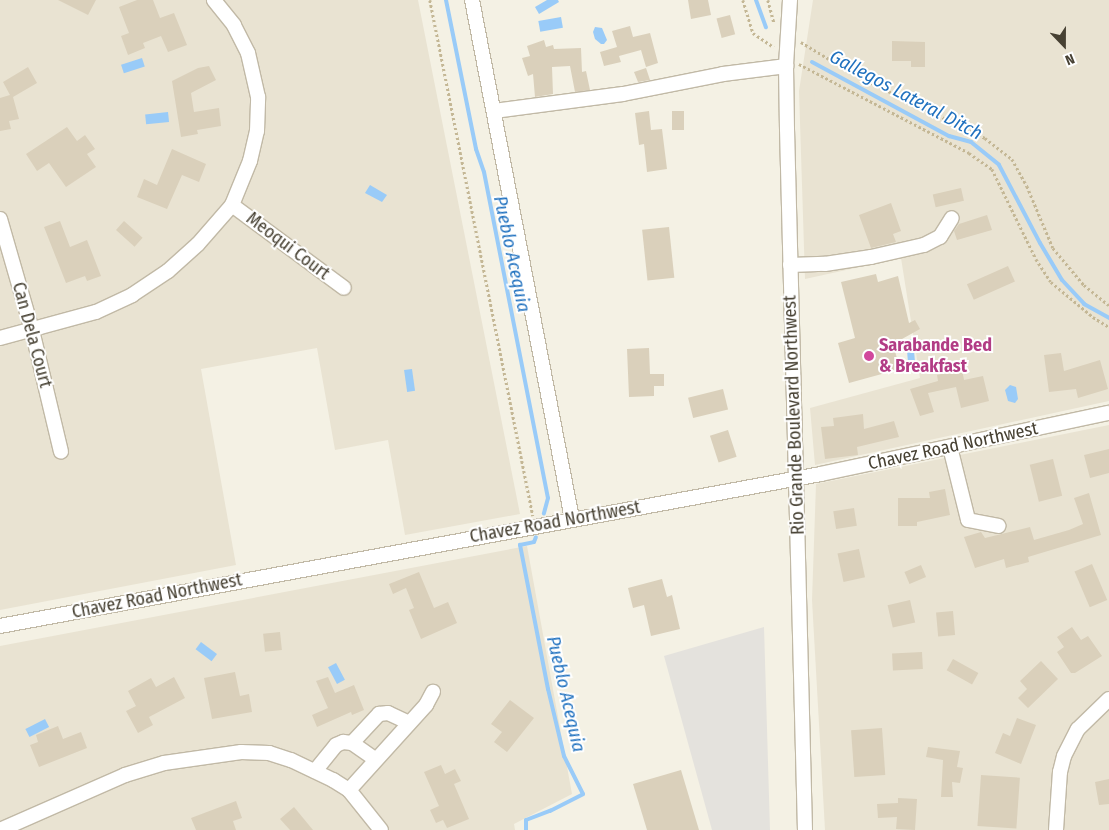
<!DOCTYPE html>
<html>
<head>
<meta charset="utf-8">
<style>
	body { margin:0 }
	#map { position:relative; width:1109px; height:830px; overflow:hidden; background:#f4f1e4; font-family:"Fira Sans Condensed",sans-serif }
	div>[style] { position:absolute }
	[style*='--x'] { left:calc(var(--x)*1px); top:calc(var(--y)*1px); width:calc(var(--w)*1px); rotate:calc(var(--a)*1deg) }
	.residential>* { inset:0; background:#e9e3d2 }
	.parking>* { inset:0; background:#e4e2dd }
	.water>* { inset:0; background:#99cbf8; transform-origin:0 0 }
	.stream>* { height:4px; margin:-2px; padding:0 2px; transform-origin:2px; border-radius:2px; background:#99cbf8 }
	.building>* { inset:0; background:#dad0bb; transform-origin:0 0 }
	.path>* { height:2.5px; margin-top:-1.25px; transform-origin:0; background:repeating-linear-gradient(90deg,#c4b795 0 2.5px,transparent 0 5px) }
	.roads { filter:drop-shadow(1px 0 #c1b9a6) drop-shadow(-1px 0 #c1b9a6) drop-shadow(0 1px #c1b9a6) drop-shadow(0 -1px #c1b9a6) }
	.minor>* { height:14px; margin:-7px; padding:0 7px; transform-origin:7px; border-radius:7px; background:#fff }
	.dots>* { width:14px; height:14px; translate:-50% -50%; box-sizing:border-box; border:2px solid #fff; border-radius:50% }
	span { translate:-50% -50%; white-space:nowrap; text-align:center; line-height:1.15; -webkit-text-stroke:4px #fff; paint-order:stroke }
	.street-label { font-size:18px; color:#474133 }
	.hotel-label { font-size:18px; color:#b23c85; font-weight:700 }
	.left { translate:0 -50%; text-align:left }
	.water-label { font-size:19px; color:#2071bf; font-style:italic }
	.north { position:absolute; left:1039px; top:20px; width:50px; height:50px; -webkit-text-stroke:4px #fff; paint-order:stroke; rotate:158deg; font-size:14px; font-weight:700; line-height:20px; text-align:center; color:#474133 }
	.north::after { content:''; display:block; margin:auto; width:18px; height:22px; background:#474133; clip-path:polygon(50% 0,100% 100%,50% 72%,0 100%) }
</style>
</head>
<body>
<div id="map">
	<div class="residential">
		<div style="clip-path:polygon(0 0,418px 0,520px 514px,405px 535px,388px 440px,335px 450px,317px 348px,201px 369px,236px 565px,0 610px)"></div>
		<div style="clip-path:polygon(813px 0,1109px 0,1109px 401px,815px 465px,810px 408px,920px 378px,901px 258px,805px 279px,799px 91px)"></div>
		<div style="clip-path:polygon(1109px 425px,1109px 830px,825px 830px,812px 600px,816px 484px)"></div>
		<div style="clip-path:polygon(527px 546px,572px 794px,514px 824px,515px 830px,0 830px,0 646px)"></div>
	</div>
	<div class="parking">
		<div style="clip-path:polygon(764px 627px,770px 830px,712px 830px,664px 656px)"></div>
	</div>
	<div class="water">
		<div style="clip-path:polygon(547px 0,558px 0,559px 2px,539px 14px,535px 7px)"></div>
		<div style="left:561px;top:17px;width:11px;height:23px;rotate:80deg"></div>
		<div style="clip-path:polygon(595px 27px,602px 28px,607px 40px,604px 44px,601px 44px,595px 39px,593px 32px)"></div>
		<div style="left:142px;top:58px;width:9px;height:22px;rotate:72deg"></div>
		<div style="left:168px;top:112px;width:10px;height:23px;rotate:84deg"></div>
		<div style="clip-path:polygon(370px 185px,387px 195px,382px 202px,365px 193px)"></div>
		<div style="left:913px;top:339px;width:32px;height:7px;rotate:85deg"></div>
		<div style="left:412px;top:369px;width:22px;height:8px;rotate:82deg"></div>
		<div style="clip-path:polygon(1010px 385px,1016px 387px,1018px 399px,1015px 403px,1008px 401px,1005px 390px)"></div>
		<div style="left:201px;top:642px;width:20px;height:9px;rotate:37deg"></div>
		<div style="left:336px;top:663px;width:19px;height:9px;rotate:62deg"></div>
		<div style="left:45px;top:719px;width:9px;height:22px;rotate:63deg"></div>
	</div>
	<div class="stream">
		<div style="--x:446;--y:0;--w:152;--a:78.6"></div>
		<div style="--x:476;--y:149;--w:24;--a:71"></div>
		<div style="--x:484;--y:172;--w:332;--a:78.9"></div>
		<div style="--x:548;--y:498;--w:16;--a:105"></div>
		<div style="--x:756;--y:0;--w:29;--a:70"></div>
		<div style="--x:812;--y:62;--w:156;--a:28.4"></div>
		<div style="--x:949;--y:136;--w:23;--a:15"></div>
		<div style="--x:971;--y:142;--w:36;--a:39"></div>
		<div style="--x:999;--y:165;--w:88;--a:62.3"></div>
		<div style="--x:1040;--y:243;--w:43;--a:59.3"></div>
		<div style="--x:1062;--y:280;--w:33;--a:47"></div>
		<div style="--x:1084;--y:304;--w:29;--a:29"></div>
		<div style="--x:526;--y:830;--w:10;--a:-90"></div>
		<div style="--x:526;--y:820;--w:26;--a:-21"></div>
		<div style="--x:550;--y:811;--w:37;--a:-27"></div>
		<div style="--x:583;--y:794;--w:42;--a:-116.6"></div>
		<div style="--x:564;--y:756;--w:69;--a:-103.4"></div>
		<div style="--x:548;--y:689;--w:147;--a:-101"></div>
		<div style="--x:520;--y:545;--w:14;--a:-12"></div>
		<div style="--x:534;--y:542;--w:5;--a:-68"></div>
	</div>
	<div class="building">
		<div style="clip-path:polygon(58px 0,96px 0,88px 15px)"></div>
		<div style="clip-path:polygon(137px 0,153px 0,160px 18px,174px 13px,187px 45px,168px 52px,161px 36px,143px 43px,145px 48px,128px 55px,121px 36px,129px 33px,119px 7px)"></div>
		<div style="clip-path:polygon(688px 0,708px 0,711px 15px,691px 19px)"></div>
		<div style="left:730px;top:15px;width:20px;height:14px;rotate:75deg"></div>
		<div style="clip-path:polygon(630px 26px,633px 37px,650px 33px,658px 63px,646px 67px,641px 50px,619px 56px,621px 62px,604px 66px,600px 52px,617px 47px,612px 31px)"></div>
		<div style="clip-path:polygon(544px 40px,546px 47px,553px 45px,554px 49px,581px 48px,582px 72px,586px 71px,590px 90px,575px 92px,570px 66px,552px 67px,553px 94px,535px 97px,533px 74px,528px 76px,522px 58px,530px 56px,527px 46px)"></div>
		<div style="clip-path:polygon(892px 41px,925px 42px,925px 67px,911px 67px,911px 61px,892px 61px)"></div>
		<div style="clip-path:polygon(209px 66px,216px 80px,191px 93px,194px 112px,219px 108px,221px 126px,197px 130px,198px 134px,181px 137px,172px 81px,198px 68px)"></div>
		<div style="clip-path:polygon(28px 67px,37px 83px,13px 97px,19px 119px,9px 121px,11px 129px,0 131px,0 98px,10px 95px,3px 82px)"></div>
		<div style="clip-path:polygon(646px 68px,650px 80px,638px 82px,634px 72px)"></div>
		<div style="clip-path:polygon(649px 111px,651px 130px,662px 129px,667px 169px,647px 172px,644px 144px,639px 145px,635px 113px)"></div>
		<div style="left:684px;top:111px;width:19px;height:12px;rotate:90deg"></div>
		<div style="clip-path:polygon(67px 127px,77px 141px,85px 135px,95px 149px,87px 154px,96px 167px,66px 187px,49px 163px,37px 171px,26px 154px)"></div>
		<div style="clip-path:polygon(172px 149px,206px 164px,199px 182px,182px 175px,167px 209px,137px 197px,144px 179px,157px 185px)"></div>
		<div style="left:961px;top:188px;width:13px;height:29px;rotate:77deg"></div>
		<div style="clip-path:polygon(891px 203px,901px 231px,893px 234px,896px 242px,871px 248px,859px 215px)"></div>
		<div style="clip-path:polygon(987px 215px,992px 230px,957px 240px,954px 231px,959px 224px)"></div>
		<div style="clip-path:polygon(60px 221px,70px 247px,87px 240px,101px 276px,87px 281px,85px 276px,66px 283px,44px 227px)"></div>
		<div style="left:124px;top:221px;width:25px;height:12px;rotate:42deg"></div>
		<div style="left:669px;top:227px;width:51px;height:27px;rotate:84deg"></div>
		<div style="left:1008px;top:266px;width:17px;height:45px;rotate:66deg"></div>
		<div style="clip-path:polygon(876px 274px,878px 282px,898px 276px,909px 323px,915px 320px,920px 329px,893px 344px,900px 369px,849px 383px,838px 343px,855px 338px,841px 282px)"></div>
		<div style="clip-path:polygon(649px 348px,650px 374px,664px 374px,664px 386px,654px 386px,654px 396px,629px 397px,627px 349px)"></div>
		<div style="clip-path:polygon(1061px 353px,1064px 371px,1100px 360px,1108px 389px,1078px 398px,1076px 389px,1049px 392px,1044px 355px)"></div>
		<div style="clip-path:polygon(962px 369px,964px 380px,983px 376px,989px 401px,961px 408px,956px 387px,928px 393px,934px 412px,920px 416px,910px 389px,938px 381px,937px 375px)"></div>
		<div style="left:723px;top:389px;width:21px;height:36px;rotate:76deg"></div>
		<div style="clip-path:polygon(863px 414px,864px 429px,894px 421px,899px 437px,857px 447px,858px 455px,825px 459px,821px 427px,834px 426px,833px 418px)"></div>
		<div style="left:728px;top:430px;width:28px;height:19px;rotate:72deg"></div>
		<div style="clip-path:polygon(1109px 449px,1109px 473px,1090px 478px,1084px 455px)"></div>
		<div style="left:1053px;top:459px;width:38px;height:24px;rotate:76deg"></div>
		<div style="clip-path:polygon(945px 489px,950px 515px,917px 522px,917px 526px,898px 526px,898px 498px,930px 498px,929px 492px)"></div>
		<div style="clip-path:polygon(1089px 493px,1101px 535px,1028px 557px,1029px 562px,1006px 568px,1004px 559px,975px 568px,964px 537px,981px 532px,985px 538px,1030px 527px,1034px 540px,1069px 530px,1083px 524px,1074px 498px)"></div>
		<div style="left:854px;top:508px;width:18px;height:21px;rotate:81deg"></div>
		<div style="left:859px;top:549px;width:29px;height:22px;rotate:78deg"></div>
		<div style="left:1092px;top:564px;width:39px;height:19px;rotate:67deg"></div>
		<div style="left:921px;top:565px;width:13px;height:18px;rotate:67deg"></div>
		<div style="clip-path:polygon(419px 572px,434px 608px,448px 602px,457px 623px,421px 639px,409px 610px,414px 608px,406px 588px,393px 594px,389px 584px)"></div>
		<div style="clip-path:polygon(662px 579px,667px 597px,672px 595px,680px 629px,651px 636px,644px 605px,633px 608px,628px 588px)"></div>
		<div style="left:910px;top:600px;width:23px;height:23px;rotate:77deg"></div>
		<div style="left:953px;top:611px;width:24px;height:17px;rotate:85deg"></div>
		<div style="clip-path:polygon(1072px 627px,1081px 640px,1088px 636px,1102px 656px,1075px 673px,1071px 673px,1057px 652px,1064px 647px,1057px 637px)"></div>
		<div style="left:280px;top:632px;width:18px;height:17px;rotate:84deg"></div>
		<div style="left:922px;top:652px;width:17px;height:30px;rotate:87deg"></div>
		<div style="left:953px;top:659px;width:29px;height:13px;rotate:29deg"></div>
		<div style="clip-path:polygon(1041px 661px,1058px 679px,1028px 708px,1018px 698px,1027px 689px,1020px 681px)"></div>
		<div style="clip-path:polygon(235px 672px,240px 696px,249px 694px,252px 712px,212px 719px,204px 678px)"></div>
		<div style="clip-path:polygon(174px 677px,185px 698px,149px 717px,153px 725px,138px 733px,126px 711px,136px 706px,128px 691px,151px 678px,156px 687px)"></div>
		<div style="clip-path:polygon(328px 677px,335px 693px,354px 685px,364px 710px,352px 715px,351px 712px,317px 727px,312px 715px,328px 708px,316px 681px)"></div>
		<div style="clip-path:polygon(510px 700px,534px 718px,507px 752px,494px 742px,502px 732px,491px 724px)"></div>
		<div style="clip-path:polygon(1017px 718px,1036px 725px,1021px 764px,995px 753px,1003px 733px,1010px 736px)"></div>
		<div style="clip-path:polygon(58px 726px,63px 739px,81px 732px,87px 748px,39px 767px,30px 745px,38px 742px,36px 735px)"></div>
		<div style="left:882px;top:728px;width:47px;height:31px;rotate:86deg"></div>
		<div style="clip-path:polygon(928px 747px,960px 751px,957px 767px,963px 768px,960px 783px,952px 782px,953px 797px,941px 797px,943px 760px,926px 757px)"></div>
		<div style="clip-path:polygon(441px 765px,445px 774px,455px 769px,461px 781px,454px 784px,469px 819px,447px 828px,443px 820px,436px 823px,430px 810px,439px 806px,424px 772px)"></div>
		<div style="clip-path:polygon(681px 770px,699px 830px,647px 830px,633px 784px)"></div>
		<div style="left:981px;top:775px;width:39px;height:51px;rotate:4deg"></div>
		<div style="clip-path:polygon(1109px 779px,1109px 804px,1099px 805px,1095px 782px)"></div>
		<div style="clip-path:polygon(898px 798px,917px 799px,915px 830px,896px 829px,897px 817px,878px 818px,877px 804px,898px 803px)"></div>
		<div style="clip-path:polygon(236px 801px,242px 818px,233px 821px,236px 830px,196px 830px,191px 818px)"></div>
		<div style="clip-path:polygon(294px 807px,313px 830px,290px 830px,280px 819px)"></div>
	</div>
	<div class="path">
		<div style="--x:430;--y:0;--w:526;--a:78.71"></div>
		<div style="--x:743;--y:0;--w:34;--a:73"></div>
		<div style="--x:753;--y:33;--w:25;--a:34"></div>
		<div style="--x:768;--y:0;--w:24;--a:75"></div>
		<div style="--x:801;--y:42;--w:66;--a:31.3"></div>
		<div style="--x:857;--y:76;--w:142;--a:25.8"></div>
		<div style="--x:985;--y:138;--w:34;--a:38"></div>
		<div style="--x:1012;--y:159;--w:31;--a:61"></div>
		<div style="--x:1027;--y:186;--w:67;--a:67.2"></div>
		<div style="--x:1053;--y:248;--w:48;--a:50"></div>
		<div style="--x:1084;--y:285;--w:32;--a:39"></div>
		<div style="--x:799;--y:64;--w:192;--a:27.6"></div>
		<div style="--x:969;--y:153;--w:28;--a:35"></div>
		<div style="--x:992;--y:169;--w:100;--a:63.9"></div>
		<div style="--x:1036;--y:259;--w:27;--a:57"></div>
		<div style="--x:1051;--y:282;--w:55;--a:39.8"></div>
		<div style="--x:1093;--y:317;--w:19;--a:32"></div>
	</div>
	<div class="roads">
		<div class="minor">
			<div style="--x:472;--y:0;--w:529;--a:79.09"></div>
			<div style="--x:790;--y:0;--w:66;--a:93.5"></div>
			<div style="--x:786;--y:66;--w:63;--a:89.1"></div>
			<div style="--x:787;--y:129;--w:701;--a:88.53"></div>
			<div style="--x:494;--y:111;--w:130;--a:-7.5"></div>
			<div style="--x:623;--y:94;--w:102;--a:-11.3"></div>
			<div style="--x:723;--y:74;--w:64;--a:-7.2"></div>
			<div style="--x:232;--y:205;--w:139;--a:36.5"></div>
			<div style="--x:0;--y:219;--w:116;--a:73.9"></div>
			<div style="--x:32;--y:330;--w:125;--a:76.6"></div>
			<div style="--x:790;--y:265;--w:35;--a:-2"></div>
			<div style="--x:825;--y:264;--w:47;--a:-8.7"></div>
			<div style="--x:871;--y:257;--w:54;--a:-12.8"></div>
			<div style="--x:924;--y:245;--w:18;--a:-27"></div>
			<div style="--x:940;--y:237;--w:22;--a:-58"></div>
			<div style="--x:0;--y:338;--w:99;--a:-15.2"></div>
			<div style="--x:96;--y:312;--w:40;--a:-25"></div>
			<div style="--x:132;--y:295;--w:43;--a:-33.7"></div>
			<div style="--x:168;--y:271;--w:40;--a:-42"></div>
			<div style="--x:198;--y:244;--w:52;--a:-48.9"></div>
			<div style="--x:232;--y:205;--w:48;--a:-67.8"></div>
			<div style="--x:250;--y:161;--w:31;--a:-77"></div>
			<div style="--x:257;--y:131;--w:34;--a:-88"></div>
			<div style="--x:258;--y:97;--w:45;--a:-102.8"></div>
			<div style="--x:248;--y:53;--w:31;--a:-117"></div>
			<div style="--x:234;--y:25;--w:32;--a:-129"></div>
			<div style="--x:950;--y:447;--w:75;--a:76.1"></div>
			<div style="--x:968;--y:520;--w:31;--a:11"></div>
			<div style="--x:0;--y:626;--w:835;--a:-10.49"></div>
			<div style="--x:821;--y:474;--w:294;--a:-12"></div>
			<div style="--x:352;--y:743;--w:40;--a:-47"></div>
			<div style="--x:379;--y:714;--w:9;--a:-6"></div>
			<div style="--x:388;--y:713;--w:23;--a:25"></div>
			<div style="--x:315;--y:771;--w:33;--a:-51"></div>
			<div style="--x:336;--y:745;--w:8;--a:-23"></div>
			<div style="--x:343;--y:742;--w:9;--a:6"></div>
			<div style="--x:352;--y:743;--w:29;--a:35"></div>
			<div style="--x:349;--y:790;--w:115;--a:-47.8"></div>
			<div style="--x:426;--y:705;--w:15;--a:-62"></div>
			<div style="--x:0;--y:830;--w:137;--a:-23.7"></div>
			<div style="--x:125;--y:775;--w:41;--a:-17.1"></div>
			<div style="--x:164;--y:763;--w:78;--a:-8.1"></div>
			<div style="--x:241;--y:752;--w:28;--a:2"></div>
			<div style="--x:269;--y:753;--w:23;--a:18"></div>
			<div style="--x:291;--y:760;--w:47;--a:25.5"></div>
			<div style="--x:333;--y:780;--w:19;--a:32"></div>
			<div style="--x:349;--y:790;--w:51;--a:51.3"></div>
			<div style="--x:1056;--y:830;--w:58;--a:-86.1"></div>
			<div style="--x:1060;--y:772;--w:16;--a:-76"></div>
			<div style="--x:1064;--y:756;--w:30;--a:-63"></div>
			<div style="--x:1078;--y:729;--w:43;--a:-44.1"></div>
		</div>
	</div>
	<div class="dots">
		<div style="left:869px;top:356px;background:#d1479c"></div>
	</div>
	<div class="street-label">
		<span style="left:288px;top:246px;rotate:37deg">Meoqui Court</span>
		<span style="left:32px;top:335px;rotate:75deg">Can Dela Court</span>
		<span style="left:794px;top:415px;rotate:-92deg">Rio Grande Boulevard Northwest</span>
		<span style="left:953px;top:446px;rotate:-12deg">Chavez Road Northwest</span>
		<span style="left:555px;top:522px;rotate:-10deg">Chavez Road Northwest</span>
		<span style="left:157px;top:596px;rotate:-11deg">Chavez Road Northwest</span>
	</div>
	<div class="hotel-label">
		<span class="left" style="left:879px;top:356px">Sarabande Bed<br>&amp; Breakfast</span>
	</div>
	<div class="water-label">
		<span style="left:906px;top:95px;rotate:28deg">Gallegos Lateral Ditch</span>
		<span style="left:512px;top:254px;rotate:78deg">Pueblo Acequia</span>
		<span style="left:566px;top:694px;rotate:77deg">Pueblo Acequia</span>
	</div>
	<div class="north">N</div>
</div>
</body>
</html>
